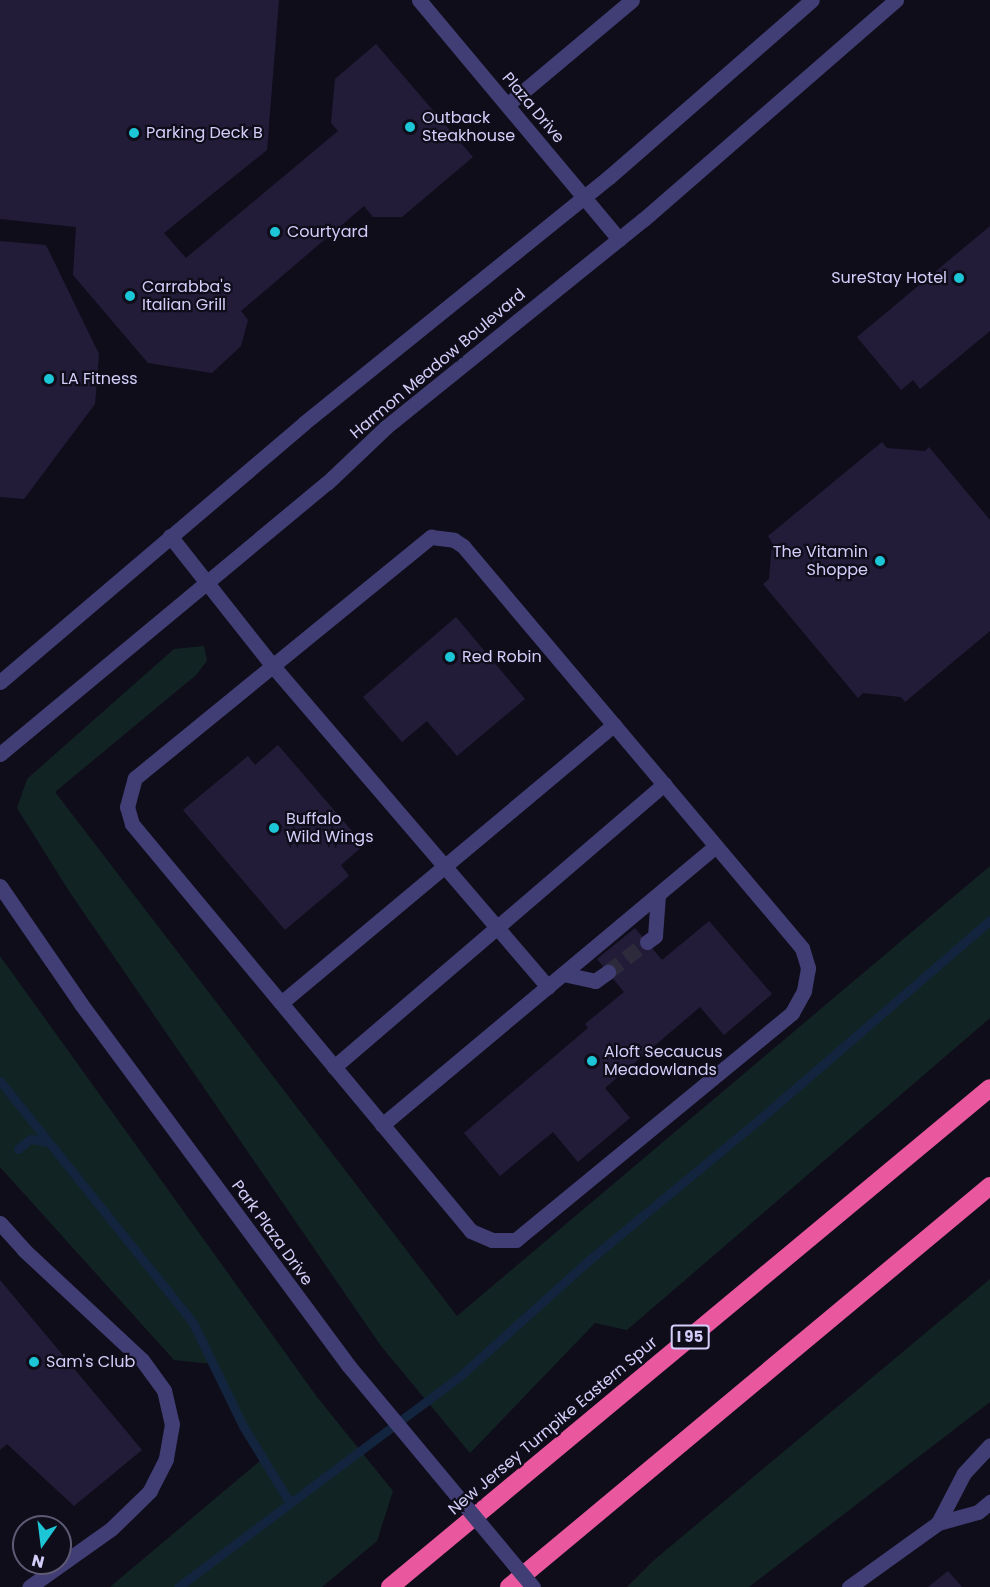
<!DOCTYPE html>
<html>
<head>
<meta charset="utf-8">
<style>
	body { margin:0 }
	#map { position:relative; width:990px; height:1587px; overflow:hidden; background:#100d1b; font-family:Poppins,sans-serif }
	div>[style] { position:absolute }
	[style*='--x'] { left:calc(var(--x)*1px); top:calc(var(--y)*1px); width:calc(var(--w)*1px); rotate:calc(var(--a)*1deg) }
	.green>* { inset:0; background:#112423 }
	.stream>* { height:9px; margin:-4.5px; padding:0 4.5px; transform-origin:4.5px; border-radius:4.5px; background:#13253e }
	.building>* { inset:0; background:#221c39 }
	.minor-tunnel>* { height:15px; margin-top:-7.5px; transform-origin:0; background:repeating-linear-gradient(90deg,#2d2a3c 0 15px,transparent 0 23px) }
	.minor>* { height:15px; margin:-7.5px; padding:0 7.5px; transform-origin:7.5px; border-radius:7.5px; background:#403e74 }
	.highway>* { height:18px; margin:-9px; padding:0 9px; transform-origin:9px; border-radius:9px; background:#e9589f }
	.minor-bridge>* { height:15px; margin:-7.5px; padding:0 7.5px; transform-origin:7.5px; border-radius:7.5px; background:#403e74 }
	.dots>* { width:16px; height:16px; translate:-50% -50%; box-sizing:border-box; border:3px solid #100d1b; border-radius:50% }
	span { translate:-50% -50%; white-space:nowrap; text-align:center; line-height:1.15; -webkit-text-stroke:4.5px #100d1b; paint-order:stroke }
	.shield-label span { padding:2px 4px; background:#100d1b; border:2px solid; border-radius:4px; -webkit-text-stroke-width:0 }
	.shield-label { font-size:15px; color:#d2cef9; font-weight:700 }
	.street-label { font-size:16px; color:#d2cef9 }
	.poi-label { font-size:16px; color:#d2cef9 }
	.left { translate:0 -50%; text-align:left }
	.right { translate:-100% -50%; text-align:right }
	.north { position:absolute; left:12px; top:1515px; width:60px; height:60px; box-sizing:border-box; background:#100d1b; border:2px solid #5e5a74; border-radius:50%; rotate:194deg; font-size:16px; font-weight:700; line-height:24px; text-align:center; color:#d2cef9 }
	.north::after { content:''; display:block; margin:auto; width:21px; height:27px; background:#1cc6d6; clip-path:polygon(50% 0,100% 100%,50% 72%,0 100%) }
</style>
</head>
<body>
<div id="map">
	<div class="green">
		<div style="clip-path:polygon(204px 646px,207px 661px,196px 675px,55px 792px,457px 1316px,990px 866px,990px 1018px,627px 1330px,595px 1323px,470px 1453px,381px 1346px,69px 891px,17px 808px,27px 779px,174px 649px)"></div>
		<div style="clip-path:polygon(0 956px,317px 1397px,393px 1491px,377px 1541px,322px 1587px,110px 1587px,261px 1460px,213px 1364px,174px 1360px,0 1167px)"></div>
		<div style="clip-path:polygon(990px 1279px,990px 1402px,749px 1587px,627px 1587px,653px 1561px)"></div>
	</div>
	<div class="stream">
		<div style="--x:0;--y:1081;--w:310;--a:51.4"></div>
		<div style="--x:193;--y:1323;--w:114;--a:64.1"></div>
		<div style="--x:243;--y:1426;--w:90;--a:58.6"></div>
		<div style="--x:18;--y:1149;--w:16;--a:-40"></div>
		<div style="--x:30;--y:1139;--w:18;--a:9"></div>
		<div style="--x:178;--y:1587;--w:351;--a:-36.8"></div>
		<div style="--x:459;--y:1377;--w:173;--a:-42"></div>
		<div style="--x:588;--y:1261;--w:224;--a:-39.6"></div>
		<div style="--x:761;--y:1118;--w:303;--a:-40.8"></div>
	</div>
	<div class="building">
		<div style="clip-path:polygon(0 0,279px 0,267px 150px,164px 233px,186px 258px,338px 131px,331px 123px,335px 79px,376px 44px,473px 157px,402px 217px,373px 217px,364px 206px,241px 311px,248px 320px,241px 346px,212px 373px,148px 363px,73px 275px,76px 227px,0 219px)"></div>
		<div style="clip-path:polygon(990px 226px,990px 331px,920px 389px,913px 380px,901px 390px,857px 337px)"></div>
		<div style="clip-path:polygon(0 241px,46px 245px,99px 354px,95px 404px,24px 499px,0 497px)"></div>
		<div style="clip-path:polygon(882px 442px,887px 448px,925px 451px,929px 447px,990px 520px,990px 631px,905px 702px,901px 697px,863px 693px,858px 698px,763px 584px,769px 579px,772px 543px,768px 536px)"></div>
		<div style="clip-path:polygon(456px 617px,525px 699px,457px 756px,427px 721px,402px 742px,363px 697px)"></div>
		<div style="clip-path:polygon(278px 745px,364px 845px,341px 865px,349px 876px,285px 930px,183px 810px,248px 756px,255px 765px)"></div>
		<div style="clip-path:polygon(709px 921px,772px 994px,724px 1035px,700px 1007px,605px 1088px,630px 1118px,578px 1162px,553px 1132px,500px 1176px,464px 1133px,588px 1028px,585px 1024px,624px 992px,597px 959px,635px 928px,662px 960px)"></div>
		<div style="clip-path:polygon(0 1280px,142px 1450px,74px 1506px,7px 1444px,0 1450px)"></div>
		<div style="clip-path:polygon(948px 1571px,962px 1587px,928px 1587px)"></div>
	</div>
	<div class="minor-tunnel">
		<div style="--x:608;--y:972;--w:49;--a:-37.6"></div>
	</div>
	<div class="minor">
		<div style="--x:419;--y:0;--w:312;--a:50.1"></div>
		<div style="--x:507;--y:105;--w:163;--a:-40"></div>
		<div style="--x:170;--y:536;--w:164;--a:51.7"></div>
		<div style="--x:272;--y:665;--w:424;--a:49.4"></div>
		<div style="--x:431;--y:537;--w:23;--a:7"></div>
		<div style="--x:454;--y:540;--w:11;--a:34"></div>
		<div style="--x:463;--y:546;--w:526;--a:49.86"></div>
		<div style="--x:802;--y:948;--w:21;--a:73"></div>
		<div style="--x:808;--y:968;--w:23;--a:100"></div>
		<div style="--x:804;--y:991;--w:25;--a:119"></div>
		<div style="--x:792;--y:1013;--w:357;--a:140.6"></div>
		<div style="--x:516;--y:1240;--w:24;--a:180"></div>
		<div style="--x:492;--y:1240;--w:23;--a:-157"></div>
		<div style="--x:471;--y:1231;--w:530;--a:-129.79"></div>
		<div style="--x:132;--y:824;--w:18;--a:-106"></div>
		<div style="--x:127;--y:807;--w:30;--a:-75"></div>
		<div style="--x:135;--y:778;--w:382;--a:-39.2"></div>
		<div style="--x:0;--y:682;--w:399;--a:-40.4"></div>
		<div style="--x:304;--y:423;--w:392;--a:-38.9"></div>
		<div style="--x:609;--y:177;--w:269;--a:-41.1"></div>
		<div style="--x:0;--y:754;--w:425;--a:-39.7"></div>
		<div style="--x:327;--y:483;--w:81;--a:-43.5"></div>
		<div style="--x:386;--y:427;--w:331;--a:-38.9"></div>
		<div style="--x:644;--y:219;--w:334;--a:-41"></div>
		<div style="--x:0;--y:886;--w:143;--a:55.5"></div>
		<div style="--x:81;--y:1004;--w:449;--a:53.5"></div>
		<div style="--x:647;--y:942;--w:10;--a:-37"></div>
		<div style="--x:655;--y:936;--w:41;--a:-85.8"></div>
		<div style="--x:563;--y:974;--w:33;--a:12"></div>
		<div style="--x:595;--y:981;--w:16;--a:-35"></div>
		<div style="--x:281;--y:1003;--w:434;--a:-39.9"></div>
		<div style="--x:334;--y:1067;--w:435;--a:-40.6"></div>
		<div style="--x:382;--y:1125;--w:435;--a:-39.9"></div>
		<div style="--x:0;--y:1223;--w:36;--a:48"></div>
		<div style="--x:24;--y:1250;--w:161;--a:43"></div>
		<div style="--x:142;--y:1360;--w:37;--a:54"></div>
		<div style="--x:164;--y:1390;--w:35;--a:77"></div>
		<div style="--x:172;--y:1424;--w:36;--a:100"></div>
		<div style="--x:166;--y:1459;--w:36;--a:117"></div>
		<div style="--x:150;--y:1491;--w:54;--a:135.7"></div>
		<div style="--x:111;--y:1529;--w:100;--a:144.7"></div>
		<div style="--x:938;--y:1523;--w:56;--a:-62.5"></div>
		<div style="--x:964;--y:1473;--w:38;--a:-47"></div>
		<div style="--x:849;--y:1587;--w:110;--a:-35.7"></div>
		<div style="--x:938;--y:1523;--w:41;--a:-15.4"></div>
		<div style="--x:978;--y:1512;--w:16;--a:-40"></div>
	</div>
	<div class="highway">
		<div style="--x:390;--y:1587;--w:780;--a:-39.75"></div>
		<div style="--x:509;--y:1587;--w:626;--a:-39.82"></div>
	</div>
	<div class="minor-bridge">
		<div style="--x:348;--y:1365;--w:289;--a:50.2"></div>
	</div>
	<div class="dots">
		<div style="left:410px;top:127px;background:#1cc6d6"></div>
		<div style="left:134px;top:133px;background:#1cc6d6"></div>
		<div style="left:275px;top:232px;background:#1cc6d6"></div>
		<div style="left:959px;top:278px;background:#1cc6d6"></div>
		<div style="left:130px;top:296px;background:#1cc6d6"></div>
		<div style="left:49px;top:379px;background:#1cc6d6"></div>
		<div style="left:880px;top:561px;background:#1cc6d6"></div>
		<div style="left:450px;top:657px;background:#1cc6d6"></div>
		<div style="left:274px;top:828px;background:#1cc6d6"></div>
		<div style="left:592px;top:1061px;background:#1cc6d6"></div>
		<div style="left:34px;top:1362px;background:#1cc6d6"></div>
	</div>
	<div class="shield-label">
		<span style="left:690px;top:1337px">I 95</span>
	</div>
	<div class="street-label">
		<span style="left:533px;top:108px;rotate:50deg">Plaza Drive</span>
		<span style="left:438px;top:364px;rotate:-40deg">Harmon Meadow Boulevard</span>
		<span style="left:272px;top:1233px;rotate:54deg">Park Plaza Drive</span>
		<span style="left:553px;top:1426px;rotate:-40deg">New Jersey Turnpike Eastern Spur</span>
	</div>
	<div class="poi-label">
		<span class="left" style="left:422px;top:127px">Outback<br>Steakhouse</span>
		<span class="left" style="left:146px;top:133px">Parking Deck B</span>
		<span class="left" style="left:287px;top:232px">Courtyard</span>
		<span class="right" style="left:947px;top:278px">SureStay Hotel</span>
		<span class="left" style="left:142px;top:296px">Carrabba's<br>Italian Grill</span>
		<span class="left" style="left:61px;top:379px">LA Fitness</span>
		<span class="right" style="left:868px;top:561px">The Vitamin<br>Shoppe</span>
		<span class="left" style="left:462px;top:657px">Red Robin</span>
		<span class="left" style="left:286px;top:828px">Buffalo<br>Wild Wings</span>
		<span class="left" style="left:604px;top:1061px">Aloft Secaucus<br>Meadowlands</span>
		<span class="left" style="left:46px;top:1362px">Sam's Club</span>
	</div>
	<div class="north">N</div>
</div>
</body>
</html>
